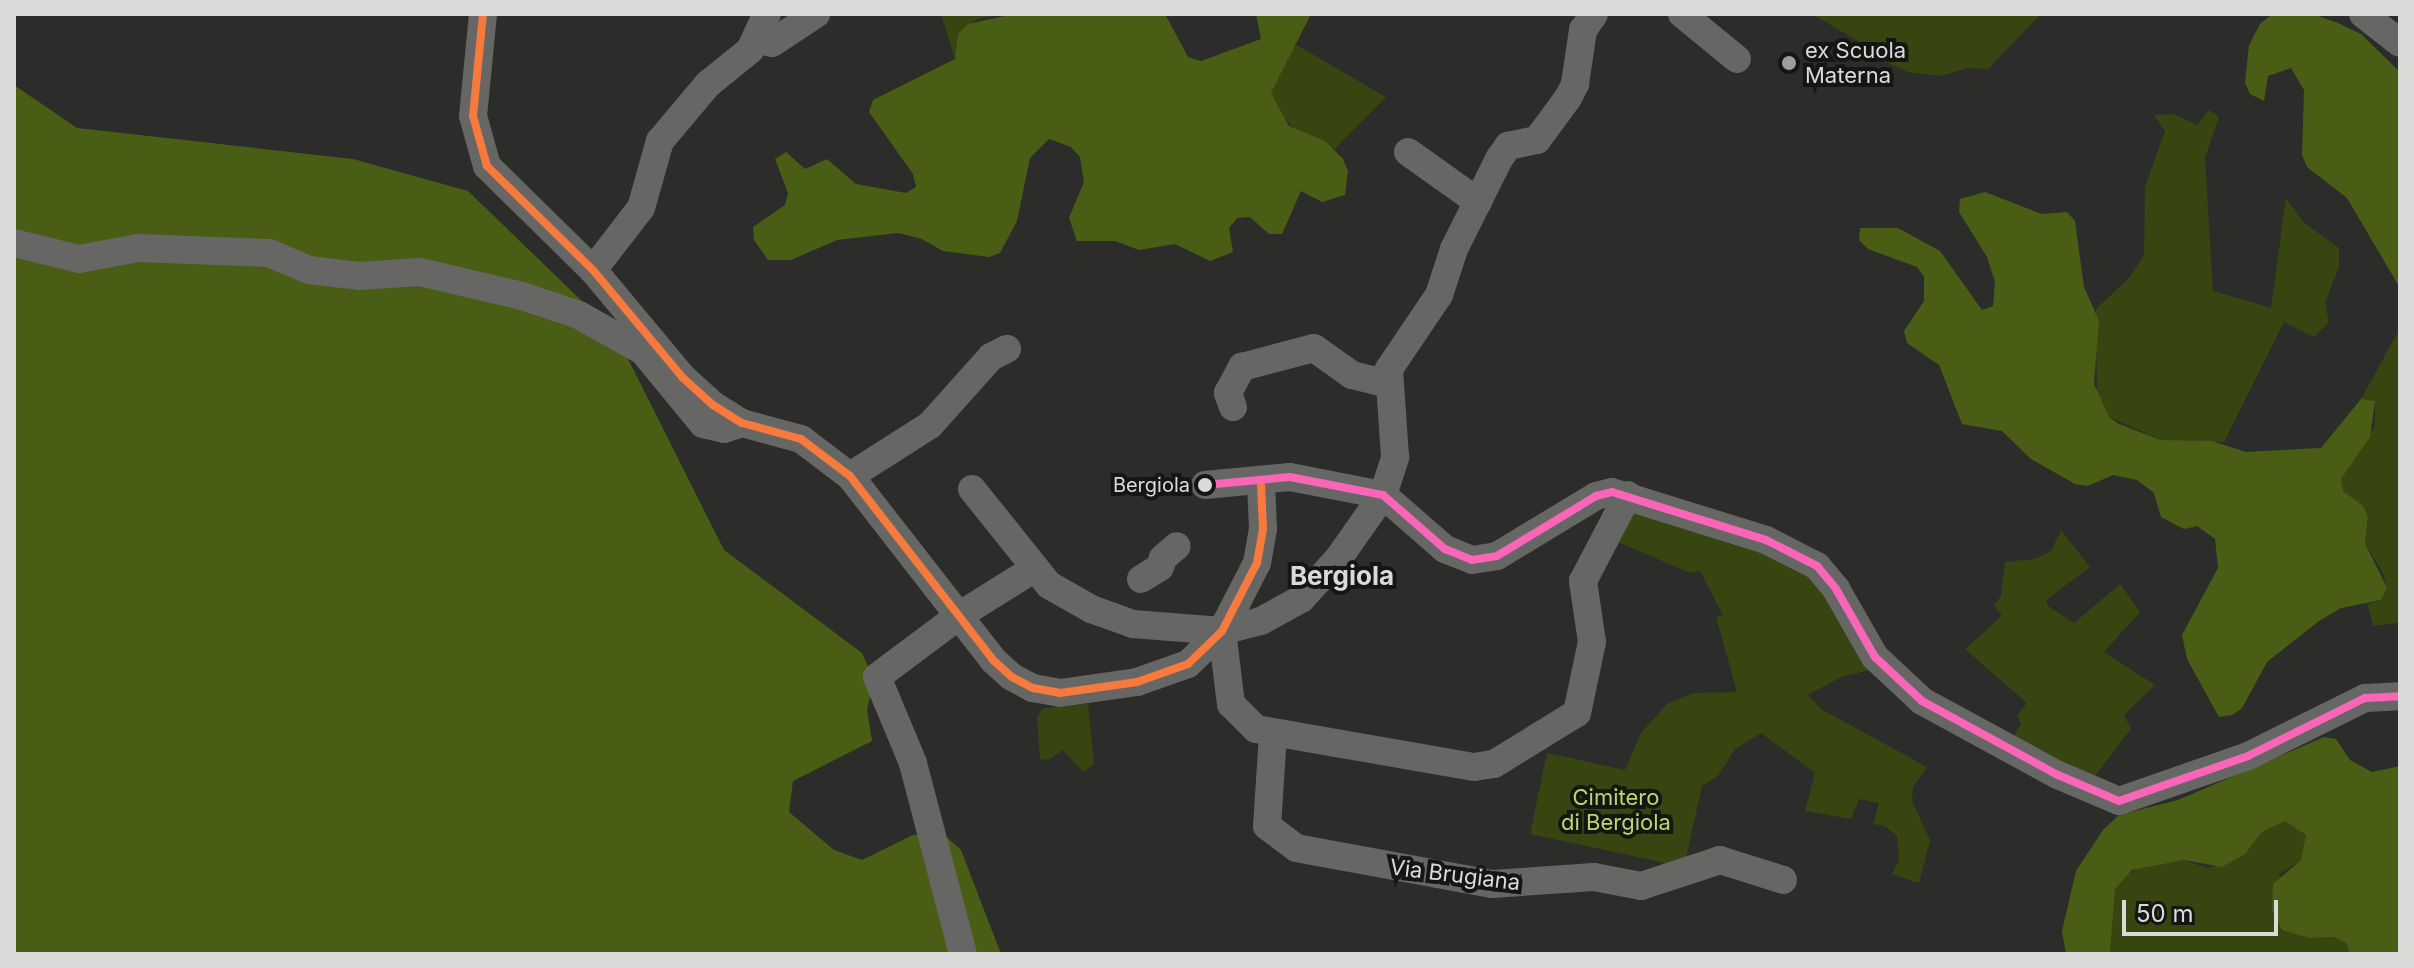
<!DOCTYPE html>
<html>
<head>
<meta charset="utf-8">
<style>
	body { margin:0 }
	#map { position:relative; width:2414px; height:968px; overflow:hidden; background:#2c2d2b; font-family:Inter,sans-serif }
	div>[style] { position:absolute }
	[style*='--x'] { left:calc(var(--x)*1px); top:calc(var(--y)*1px); width:calc(var(--w)*1px); rotate:calc(var(--a)*1deg) }
	.green>* { inset:0; background:#374510 }
	.forest>* { inset:0; background:#4a5d15 }
	.minor>* { height:28px; margin:-14px; padding:0 14px; transform-origin:14px; border-radius:14px; background:#666765 }
	.bus-1>* { height:8px; margin:-4px; padding:0 4px; transform-origin:4px; border-radius:4px; background:#f6793e }
	.bus-2>* { height:8px; margin:-4px; padding:0 4px; transform-origin:4px; border-radius:4px; background:#fa66b7 }
	.dots>* { width:22px; height:22px; translate:-50% -50%; box-sizing:border-box; border:4px solid #151614; border-radius:50% }
	span { translate:-50% -50%; white-space:nowrap; text-align:center; line-height:1.15; -webkit-text-stroke:8px #151614; paint-order:stroke }
	.bus-label { font-size:20px; color:#dadbd8 }
	.right { translate:-100% -50%; text-align:right }
	.poi-label { font-size:22px; color:#dadbd8 }
	.left { translate:0 -50%; text-align:left }
	.park-label { font-size:22px; color:#b6d86e }
	.street-label { font-size:22px; color:#dadbd8 }
	.quarter-label { font-size:26px; color:#dadbd8; font-weight:700 }
	.frame { position:absolute; inset:0; border:16px solid #dadbd8; pointer-events:none }
	.scale { position:absolute; left:2122px; top:900px; width:156px; height:36px; box-sizing:border-box; border:4px solid #dadbd8; border-top:0; padding-left:10px; font-size:24px; line-height:28px; white-space:nowrap; color:#dadbd8; -webkit-text-stroke:6px #151614; paint-order:stroke }
</style>
</head>
<body>
<div id="map">
	<div class="green">
		<div style="clip-path:polygon(941px 14px,1014px 14px,979px 18px,958px 34px,955px 59px)"></div>
		<div style="clip-path:polygon(1812px 14px,2041px 14px,1988px 69px,1968px 68px,1939px 76px,1908px 72px,1866px 53px,1858px 41px)"></div>
		<div style="clip-path:polygon(1295px 44px,1386px 97px,1335px 149px,1299px 134px,1274px 106px,1271px 93px)"></div>
		<div style="clip-path:polygon(2209px 110px,2219px 117px,2205px 158px,2213px 291px,2271px 308px,2286px 198px,2303px 222px,2339px 248px,2339px 266px,2325px 303px,2329px 322px,2314px 337px,2284px 322px,2224px 442px,2161px 440px,2109px 417px,2097px 396px,2096px 309px,2130px 277px,2144px 255px,2145px 187px,2165px 131px,2154px 115px,2174px 114px,2197px 125px)"></div>
		<div style="clip-path:polygon(2400px 328px,2400px 610px,2398px 623px,2373px 626px,2368px 604px,2381px 600px,2387px 588px,2384px 575px,2365px 543px,2368px 517px,2343px 491px,2341px 479px,2375px 426px,2375px 401px,2361px 399px)"></div>
		<div style="clip-path:polygon(1634px 503px,1753px 541px,1812px 576px,1874px 669px,1841px 677px,1808px 695px,1821px 709px,1927px 767px,1913px 787px,1912px 801px,1930px 840px,1919px 883px,1892px 874px,1899px 860px,1897px 836px,1885px 826px,1873px 824px,1879px 803px,1859px 799px,1851px 819px,1805px 811px,1815px 773px,1761px 733px,1735px 749px,1718px 776px,1702px 786px,1684px 867px,1530px 834px,1547px 753px,1625px 770px,1641px 733px,1667px 704px,1693px 693px,1737px 692px,1716px 617px,1723px 615px,1700px 571px,1690px 573px,1618px 542px)"></div>
		<div style="clip-path:polygon(2061px 530px,2090px 567px,2046px 600px,2048px 606px,2074px 623px,2120px 584px,2140px 612px,2104px 652px,2155px 685px,2124px 715px,2131px 729px,2090px 782px,2011px 740px,2021px 724px,2017px 715px,2027px 703px,1965px 649px,2002px 616px,1994px 605px,2001px 596px,2005px 562px,2035px 559px,2051px 551px)"></div>
		<div style="clip-path:polygon(1088px 704px,1094px 764px,1083px 772px,1063px 750px,1048px 760px,1040px 759px,1037px 718px,1043px 708px)"></div>
		<div style="clip-path:polygon(2285px 821px,2306px 835px,2302px 860px,2279px 874px,2310px 938px,2334px 937px,2346px 943px,2350px 954px,2106px 954px,2115px 888px,2122px 877px,2145px 865px,2184px 860px,2208px 868px,2245px 854px,2262px 832px)"></div>
	</div>
	<div class="forest">
		<div style="clip-path:polygon(1014px 14px,1165px 14px,1188px 57px,1201px 61px,1261px 39px,1256px 14px,1311px 14px,1271px 93px,1289px 126px,1325px 141px,1343px 159px,1348px 171px,1345px 195px,1322px 202px,1301px 191px,1282px 234px,1269px 234px,1250px 217px,1237px 218px,1229px 228px,1233px 252px,1210px 261px,1175px 244px,1139px 250px,1115px 241px,1077px 241px,1069px 218px,1084px 182px,1080px 157px,1071px 147px,1049px 139px,1030px 158px,1017px 221px,1000px 253px,989px 257px,943px 251px,922px 239px,898px 233px,837px 240px,791px 260px,768px 260px,754px 240px,753px 227px,785px 205px,788px 193px,775px 159px,786px 152px,805px 169px,827px 159px,856px 184px,906px 193px,916px 187px,913px 174px,869px 112px,873px 100px,955px 59px,958px 34px,968px 24px)"></div>
		<div style="clip-path:polygon(2272px 14px,2315px 15px,2338px 23px,2361px 34px,2400px 72px,2400px 288px,2347px 198px,2307px 167px,2302px 155px,2304px 90px,2291px 68px,2268px 76px,2264px 101px,2250px 94px,2245px 83px,2249px 45px,2260px 24px)"></div>
		<div style="clip-path:polygon(14px 85px,77px 128px,353px 159px,468px 191px,615px 333px,724px 550px,862px 653px,874px 680px,867px 710px,872px 741px,793px 781px,789px 812px,834px 850px,862px 860px,913px 835px,941px 832px,961px 850px,1001px 954px,14px 954px)"></div>
		<div style="clip-path:polygon(1985px 192px,2042px 214px,2067px 212px,2075px 221px,2084px 287px,2099px 321px,2094px 384px,2109px 417px,2119px 424px,2161px 440px,2212px 441px,2246px 452px,2321px 448px,2361px 399px,2375px 401px,2370px 437px,2341px 479px,2343px 491px,2363px 506px,2368px 517px,2365px 543px,2387px 588px,2381px 600px,2341px 608px,2319px 621px,2267px 662px,2242px 708px,2232px 715px,2219px 717px,2187px 659px,2182px 635px,2218px 568px,2215px 539px,2197px 526px,2184px 529px,2161px 517px,2154px 493px,2137px 480px,2113px 475px,2088px 486px,2075px 484px,2031px 459px,2002px 431px,1962px 424px,1939px 365px,1907px 343px,1904px 331px,1924px 301px,1924px 276px,1917px 267px,1868px 249px,1859px 240px,1860px 228px,1898px 228px,1940px 251px,1982px 310px,1993px 306px,1995px 282px,1987px 257px,1959px 212px,1960px 199px)"></div>
		<div style="clip-path:polygon(2324px 737px,2336px 739px,2350px 760px,2372px 772px,2400px 766px,2400px 954px,2350px 954px,2346px 943px,2334px 937px,2310px 938px,2282px 930px,2272px 909px,2273px 884px,2301px 860px,2306px 835px,2285px 821px,2262px 832px,2245px 854px,2222px 867px,2184px 860px,2132px 870px,2115px 889px,2110px 952px,2066px 954px,2062px 931px,2076px 871px,2103px 830px,2119px 815px,2178px 800px)"></div>
	</div>
	<div class="minor">
		<div style="--x:483;--y:14;--w:102;--a:95.6"></div>
		<div style="--x:473;--y:116;--w:52;--a:74.4"></div>
		<div style="--x:487;--y:166;--w:148;--a:44.5"></div>
		<div style="--x:593;--y:270;--w:139;--a:50.2"></div>
		<div style="--x:682;--y:377;--w:42;--a:42.1"></div>
		<div style="--x:713;--y:405;--w:34;--a:32"></div>
		<div style="--x:742;--y:423;--w:61;--a:15.2"></div>
		<div style="--x:801;--y:439;--w:61;--a:37.1"></div>
		<div style="--x:850;--y:476;--w:233;--a:52.1"></div>
		<div style="--x:993;--y:660;--w:25;--a:42"></div>
		<div style="--x:1012;--y:677;--w:24;--a:28"></div>
		<div style="--x:1033;--y:688;--w:27;--a:10"></div>
		<div style="--x:1060;--y:693;--w:78;--a:-8.1"></div>
		<div style="--x:1137;--y:682;--w:54;--a:-19.4"></div>
		<div style="--x:1188;--y:664;--w:47;--a:-44.1"></div>
		<div style="--x:1222;--y:631;--w:76;--a:-62.8"></div>
		<div style="--x:1257;--y:563;--w:35;--a:-80"></div>
		<div style="--x:1263;--y:529;--w:46;--a:-92.5"></div>
		<div style="--x:1682;--y:14;--w:71;--a:39.3"></div>
		<div style="--x:2363;--y:14;--w:47;--a:38.1"></div>
		<div style="--x:757;--y:40;--w:15;--a:11"></div>
		<div style="--x:772;--y:43;--w:53;--a:-33.4"></div>
		<div style="--x:1408;--y:152;--w:86;--a:35.5"></div>
		<div style="--x:14;--y:243;--w:67;--a:13.8"></div>
		<div style="--x:79;--y:259;--w:60;--a:-10.6"></div>
		<div style="--x:138;--y:248;--w:131;--a:2.2"></div>
		<div style="--x:269;--y:253;--w:43;--a:23"></div>
		<div style="--x:309;--y:270;--w:50;--a:6.8"></div>
		<div style="--x:359;--y:276;--w:61;--a:-3.8"></div>
		<div style="--x:420;--y:272;--w:105;--a:13.2"></div>
		<div style="--x:522;--y:296;--w:60;--a:18.4"></div>
		<div style="--x:579;--y:315;--w:73;--a:29.4"></div>
		<div style="--x:643;--y:351;--w:94;--a:50.6"></div>
		<div style="--x:703;--y:424;--w:22;--a:13"></div>
		<div style="--x:724;--y:429;--w:19;--a:-18"></div>
		<div style="--x:593;--y:270;--w:78;--a:-52.3"></div>
		<div style="--x:641;--y:208;--w:70;--a:-74.2"></div>
		<div style="--x:660;--y:141;--w:75;--a:-49.9"></div>
		<div style="--x:708;--y:84;--w:54;--a:-39"></div>
		<div style="--x:750;--y:50;--w:40;--a:-65"></div>
		<div style="--x:1233;--y:407;--w:15;--a:-110"></div>
		<div style="--x:1228;--y:393;--w:30;--a:-62"></div>
		<div style="--x:1242;--y:367;--w:74;--a:-14.8"></div>
		<div style="--x:1314;--y:348;--w:47;--a:35.4"></div>
		<div style="--x:1352;--y:375;--w:38;--a:14"></div>
		<div style="--x:850;--y:476;--w:95;--a:-32.5"></div>
		<div style="--x:930;--y:425;--w:91;--a:-48.1"></div>
		<div style="--x:991;--y:357;--w:18;--a:-27"></div>
		<div style="--x:1205;--y:485;--w:85;--a:-5.4"></div>
		<div style="--x:1290;--y:477;--w:95;--a:11"></div>
		<div style="--x:1383;--y:495;--w:82;--a:41.1"></div>
		<div style="--x:1445;--y:549;--w:29;--a:22"></div>
		<div style="--x:1472;--y:560;--w:25;--a:-9"></div>
		<div style="--x:1497;--y:556;--w:116;--a:-31.2"></div>
		<div style="--x:1596;--y:496;--w:16;--a:-14"></div>
		<div style="--x:1612;--y:492;--w:161;--a:17.3"></div>
		<div style="--x:1766;--y:540;--w:57;--a:27"></div>
		<div style="--x:1817;--y:566;--w:30;--a:50"></div>
		<div style="--x:1836;--y:589;--w:78;--a:60.2"></div>
		<div style="--x:1875;--y:657;--w:64;--a:43.1"></div>
		<div style="--x:1922;--y:701;--w:155;--a:28.6"></div>
		<div style="--x:2058;--y:775;--w:66;--a:23.1"></div>
		<div style="--x:2119;--y:801;--w:137;--a:-19.2"></div>
		<div style="--x:2248;--y:756;--w:131;--a:-26.4"></div>
		<div style="--x:2365;--y:698;--w:35;--a:-3"></div>
		<div style="--x:972;--y:489;--w:123;--a:51.3"></div>
		<div style="--x:1049;--y:585;--w:48;--a:29.7"></div>
		<div style="--x:1091;--y:609;--w:45;--a:19.7"></div>
		<div style="--x:1133;--y:624;--w:89;--a:4.5"></div>
		<div style="--x:1222;--y:631;--w:40;--a:-14.4"></div>
		<div style="--x:1261;--y:621;--w:46;--a:-28.8"></div>
		<div style="--x:1301;--y:599;--w:54;--a:-47.2"></div>
		<div style="--x:1338;--y:559;--w:78;--a:-54.9"></div>
		<div style="--x:1383;--y:495;--w:40;--a:-72"></div>
		<div style="--x:1395;--y:457;--w:88;--a:-93.9"></div>
		<div style="--x:1389;--y:369;--w:89;--a:-56"></div>
		<div style="--x:1439;--y:295;--w:48;--a:-71.9"></div>
		<div style="--x:1454;--y:249;--w:101;--a:-63.4"></div>
		<div style="--x:1499;--y:159;--w:16;--a:-55"></div>
		<div style="--x:1508;--y:146;--w:30;--a:-12"></div>
		<div style="--x:1537;--y:140;--w:52;--a:-53.6"></div>
		<div style="--x:1568;--y:98;--w:16;--a:-63"></div>
		<div style="--x:1575;--y:84;--w:55;--a:-81.6"></div>
		<div style="--x:1583;--y:30;--w:19;--a:-55"></div>
		<div style="--x:1141;--y:579;--w:22;--a:-32"></div>
		<div style="--x:1160;--y:567;--w:9;--a:-72"></div>
		<div style="--x:1163;--y:558;--w:18;--a:-41"></div>
		<div style="--x:1222;--y:631;--w:74;--a:83"></div>
		<div style="--x:1231;--y:704;--w:35;--a:45"></div>
		<div style="--x:1256;--y:729;--w:221;--a:9.9"></div>
		<div style="--x:1474;--y:767;--w:20;--a:-9"></div>
		<div style="--x:1494;--y:764;--w:97;--a:-31.6"></div>
		<div style="--x:1577;--y:713;--w:73;--a:-78.1"></div>
		<div style="--x:1592;--y:642;--w:62;--a:-98.4"></div>
		<div style="--x:1583;--y:581;--w:97;--a:-62.4"></div>
		<div style="--x:1273;--y:734;--w:92;--a:93.7"></div>
		<div style="--x:1267;--y:826;--w:36;--a:37"></div>
		<div style="--x:1296;--y:848;--w:199;--a:10.4"></div>
		<div style="--x:1492;--y:884;--w:102;--a:-3.9"></div>
		<div style="--x:1594;--y:877;--w:48;--a:10.8"></div>
		<div style="--x:1641;--y:886;--w:83;--a:-18.2"></div>
		<div style="--x:1720;--y:860;--w:66;--a:17.6"></div>
		<div style="--x:963;--y:954;--w:197;--a:-104.7"></div>
		<div style="--x:913;--y:763;--w:93;--a:-112.7"></div>
		<div style="--x:877;--y:677;--w:104;--a:-36.8"></div>
		<div style="--x:960;--y:615;--w:85;--a:-32"></div>
	</div>
	<div class="bus-1">
		<div style="--x:483;--y:14;--w:102;--a:95.6"></div>
		<div style="--x:473;--y:116;--w:52;--a:74.4"></div>
		<div style="--x:487;--y:166;--w:148;--a:44.5"></div>
		<div style="--x:593;--y:270;--w:139;--a:50.2"></div>
		<div style="--x:682;--y:377;--w:42;--a:42.1"></div>
		<div style="--x:713;--y:405;--w:34;--a:32"></div>
		<div style="--x:742;--y:423;--w:61;--a:15.2"></div>
		<div style="--x:801;--y:439;--w:61;--a:37.1"></div>
		<div style="--x:850;--y:476;--w:233;--a:52.1"></div>
		<div style="--x:993;--y:660;--w:25;--a:42"></div>
		<div style="--x:1012;--y:677;--w:24;--a:28"></div>
		<div style="--x:1033;--y:688;--w:27;--a:10"></div>
		<div style="--x:1060;--y:693;--w:78;--a:-8.1"></div>
		<div style="--x:1137;--y:682;--w:54;--a:-19.4"></div>
		<div style="--x:1188;--y:664;--w:47;--a:-44.1"></div>
		<div style="--x:1222;--y:631;--w:76;--a:-62.8"></div>
		<div style="--x:1257;--y:563;--w:35;--a:-80"></div>
		<div style="--x:1263;--y:529;--w:46;--a:-92.5"></div>
	</div>
	<div class="bus-2">
		<div style="--x:1205;--y:485;--w:85;--a:-5.4"></div>
		<div style="--x:1290;--y:477;--w:95;--a:11"></div>
		<div style="--x:1383;--y:495;--w:82;--a:41.1"></div>
		<div style="--x:1445;--y:549;--w:29;--a:22"></div>
		<div style="--x:1472;--y:560;--w:25;--a:-9"></div>
		<div style="--x:1497;--y:556;--w:116;--a:-31.2"></div>
		<div style="--x:1596;--y:496;--w:16;--a:-14"></div>
		<div style="--x:1612;--y:492;--w:161;--a:17.3"></div>
		<div style="--x:1766;--y:540;--w:57;--a:27"></div>
		<div style="--x:1817;--y:566;--w:30;--a:50"></div>
		<div style="--x:1836;--y:589;--w:78;--a:60.2"></div>
		<div style="--x:1875;--y:657;--w:64;--a:43.1"></div>
		<div style="--x:1922;--y:701;--w:155;--a:28.6"></div>
		<div style="--x:2058;--y:775;--w:66;--a:23.1"></div>
		<div style="--x:2119;--y:801;--w:137;--a:-19.2"></div>
		<div style="--x:2248;--y:756;--w:131;--a:-26.4"></div>
		<div style="--x:2365;--y:698;--w:35;--a:-3"></div>
	</div>
	<div class="dots">
		<div style="left:1789px;top:63px;background:#9d9e9b"></div>
		<div style="left:1205px;top:485px;background:#dadbd8"></div>
	</div>
	<div class="bus-label">
		<span class="right" style="left:1190px;top:485px">Bergiola</span>
	</div>
	<div class="poi-label">
		<span class="left" style="left:1805px;top:63px">ex Scuola<br>Materna</span>
	</div>
	<div class="park-label">
		<span style="left:1616px;top:810px">Cimitero<br>di Bergiola</span>
	</div>
	<div class="street-label">
		<span style="left:1455px;top:875px;rotate:7deg">Via Brugiana</span>
	</div>
	<div class="quarter-label">
		<span style="left:1342px;top:576px">Bergiola</span>
	</div>
	<div class="frame"></div>
	<div class="scale">50 m</div>
</div>
</body>
</html>
